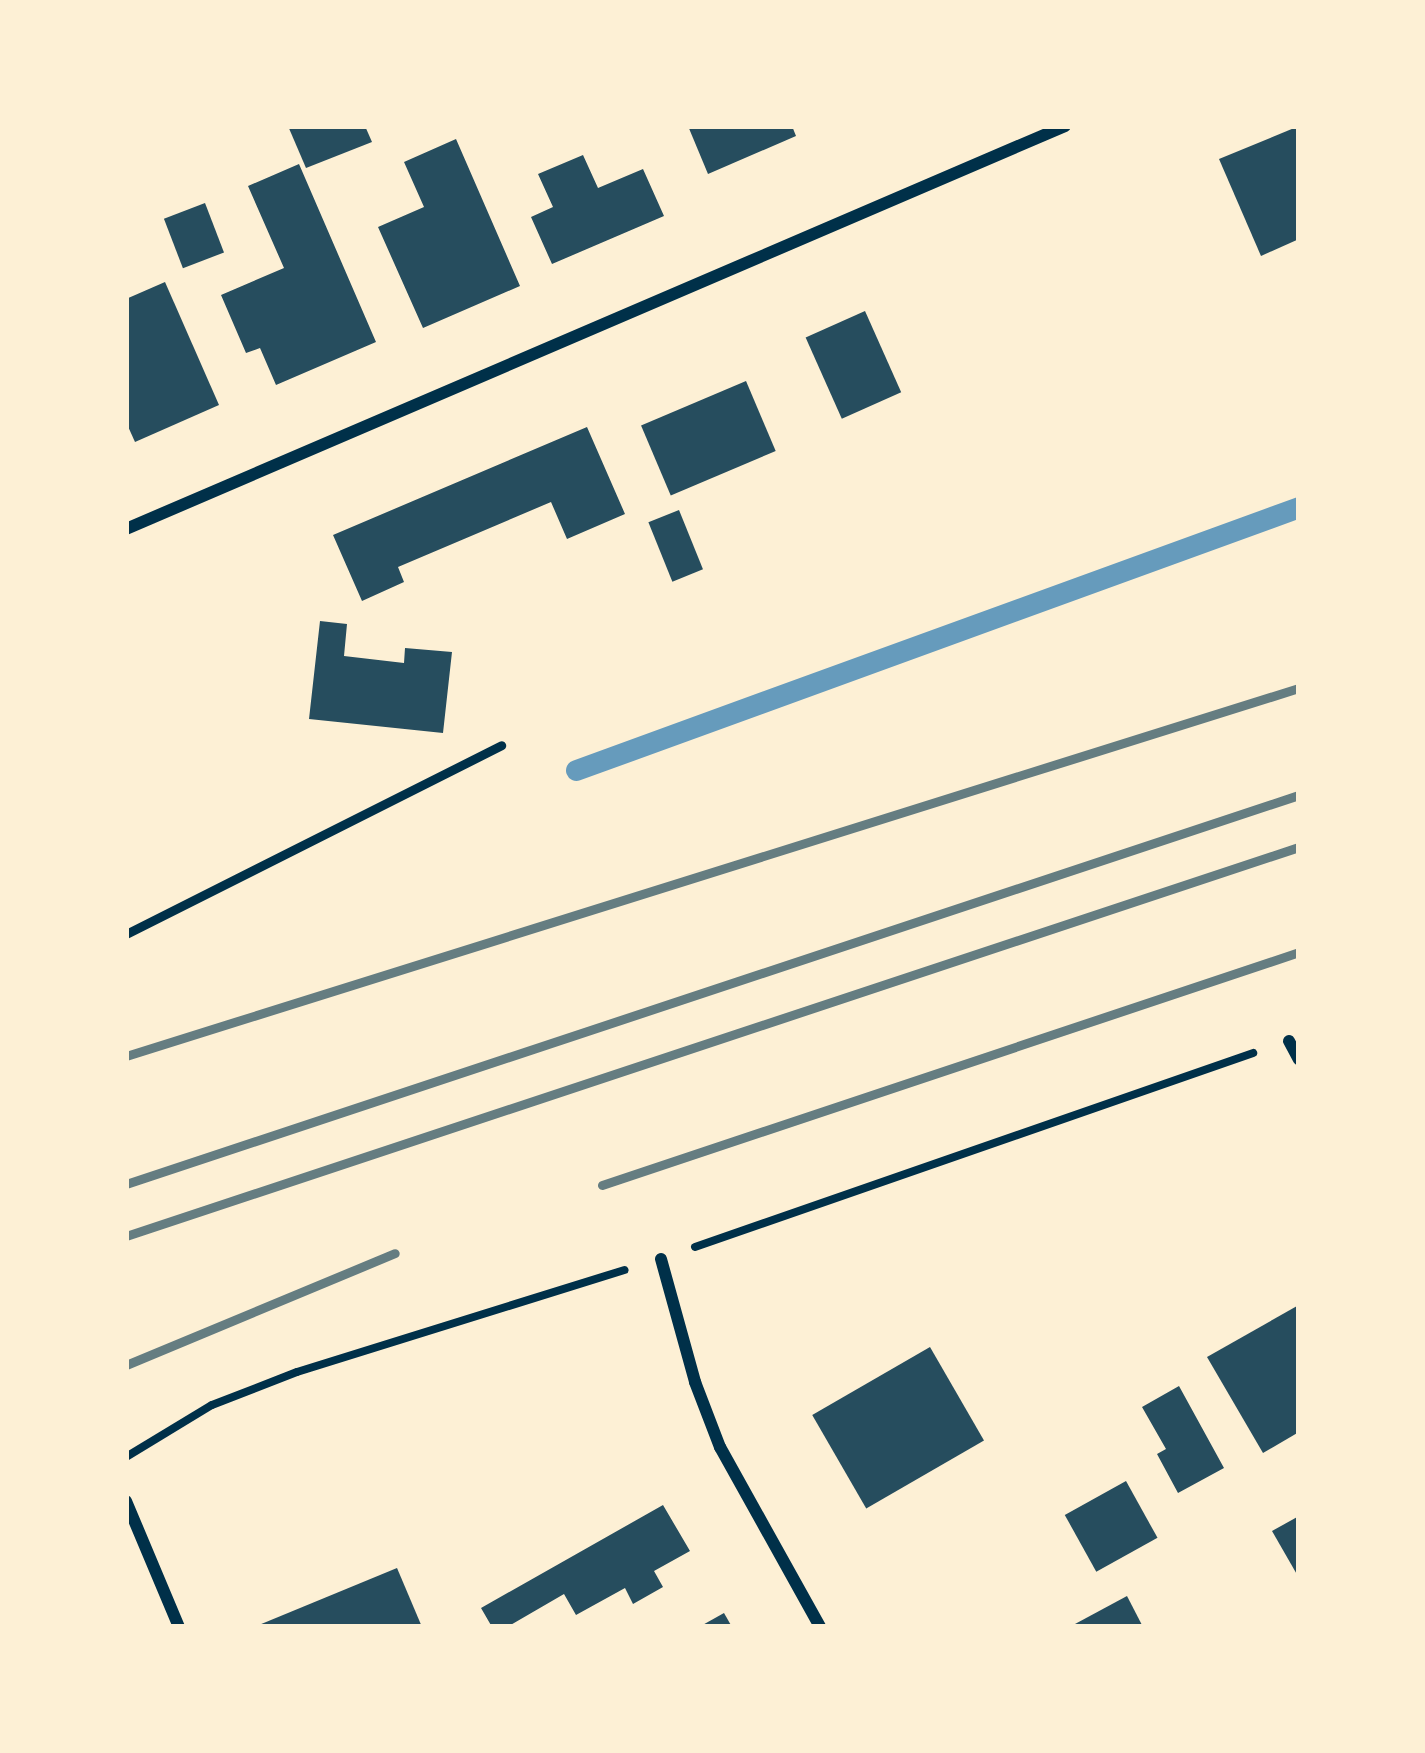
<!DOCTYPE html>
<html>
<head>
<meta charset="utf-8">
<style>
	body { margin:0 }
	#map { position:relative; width:1425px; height:1753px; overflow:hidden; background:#fdf0d5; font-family:Manrope,sans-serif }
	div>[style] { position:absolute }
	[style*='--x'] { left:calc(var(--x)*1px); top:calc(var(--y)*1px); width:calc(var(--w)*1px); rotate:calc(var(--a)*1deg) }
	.stream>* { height:21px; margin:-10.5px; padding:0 10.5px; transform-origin:10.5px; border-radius:10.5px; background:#669bbc }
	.building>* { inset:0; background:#264d5e; transform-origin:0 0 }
	.path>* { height:8px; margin:-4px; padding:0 4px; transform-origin:4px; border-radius:4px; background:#003049 }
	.service>* { height:9px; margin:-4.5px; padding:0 4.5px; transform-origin:4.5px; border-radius:4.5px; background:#003049 }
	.minor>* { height:12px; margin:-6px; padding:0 6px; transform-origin:6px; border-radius:6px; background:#003049 }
	.rail>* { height:9px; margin:-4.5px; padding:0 4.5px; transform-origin:4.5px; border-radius:4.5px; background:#657d81 }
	span { translate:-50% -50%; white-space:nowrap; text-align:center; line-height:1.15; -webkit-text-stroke:10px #fdf0d5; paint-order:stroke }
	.frame { position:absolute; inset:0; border:129px solid #fdf0d5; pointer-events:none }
</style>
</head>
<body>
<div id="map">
	<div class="stream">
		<div style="--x:576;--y:770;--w:769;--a:-19.99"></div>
	</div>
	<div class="building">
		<div style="clip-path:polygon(288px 126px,365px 126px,372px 142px,306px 168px)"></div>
		<div style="clip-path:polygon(688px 126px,792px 126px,796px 136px,708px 174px)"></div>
		<div style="clip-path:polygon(1299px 126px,1299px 239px,1261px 256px,1219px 159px)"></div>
		<div style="clip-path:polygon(456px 139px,520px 286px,423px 328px,378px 227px,424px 207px,404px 162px)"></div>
		<div style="clip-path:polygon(583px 155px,598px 188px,643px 169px,664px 216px,552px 264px,531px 217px,553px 207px,538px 174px)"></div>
		<div style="clip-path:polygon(299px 164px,376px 342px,276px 385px,260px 348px,246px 353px,221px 295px,284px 268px,248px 186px)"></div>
		<div style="left:205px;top:203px;width:53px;height:44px;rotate:69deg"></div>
		<div style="clip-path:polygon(165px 282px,219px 405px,135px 442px,126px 422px,126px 299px)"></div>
		<div style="left:865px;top:311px;width:89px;height:65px;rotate:66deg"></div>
		<div style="left:746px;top:381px;width:76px;height:114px;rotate:67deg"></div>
		<div style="clip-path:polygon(587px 427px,625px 514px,567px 539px,551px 502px,398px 567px,404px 582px,362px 601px,333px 535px)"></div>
		<div style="left:679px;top:510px;width:64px;height:33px;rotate:68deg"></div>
		<div style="clip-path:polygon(320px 621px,347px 624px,344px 656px,404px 663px,405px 648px,452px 652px,443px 733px,309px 719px)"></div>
		<div style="clip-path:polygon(1297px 1306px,1299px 1432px,1263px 1453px,1207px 1357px)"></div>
		<div style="left:930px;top:1347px;width:108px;height:136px;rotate:60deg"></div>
		<div style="clip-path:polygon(1179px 1386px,1224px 1468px,1178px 1493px,1157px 1454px,1166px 1449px,1142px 1407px)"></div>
		<div style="left:1126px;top:1481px;width:65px;height:70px;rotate:61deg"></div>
		<div style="clip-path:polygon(663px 1505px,690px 1551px,654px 1571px,663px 1587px,633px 1604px,625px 1588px,576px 1615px,564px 1594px,507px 1627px,492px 1627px,481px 1608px)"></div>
		<div style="clip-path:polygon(1299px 1516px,1299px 1578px,1272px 1531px)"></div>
		<div style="clip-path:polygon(397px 1568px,422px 1627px,254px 1627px)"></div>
		<div style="clip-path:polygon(1127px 1596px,1143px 1627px,1077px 1627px,1075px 1624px)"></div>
		<div style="clip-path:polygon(724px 1613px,732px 1627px,699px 1627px)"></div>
	</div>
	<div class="path">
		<div style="--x:695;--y:1247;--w:591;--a:-19.17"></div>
		<div style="--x:126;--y:1457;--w:100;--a:-31.2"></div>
		<div style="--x:212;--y:1405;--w:91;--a:-21.2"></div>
		<div style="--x:297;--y:1372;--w:343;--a:-17.3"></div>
	</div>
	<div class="service">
		<div style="--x:126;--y:934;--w:420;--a:-26.7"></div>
	</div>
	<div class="minor">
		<div style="--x:126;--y:529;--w:1022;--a:-23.23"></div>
		<div style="--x:1289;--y:1041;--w:21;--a:62"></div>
		<div style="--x:661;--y:1259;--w:128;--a:74.5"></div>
		<div style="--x:695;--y:1382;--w:70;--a:69"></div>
		<div style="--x:720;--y:1447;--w:206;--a:60.9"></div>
		<div style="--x:126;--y:1501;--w:137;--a:67.2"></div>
	</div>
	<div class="rail">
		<div style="--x:126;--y:1056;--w:1229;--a:-17.42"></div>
		<div style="--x:126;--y:1184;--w:1236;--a:-18.35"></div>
		<div style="--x:602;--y:1185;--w:735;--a:-18.48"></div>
		<div style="--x:126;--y:1236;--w:1236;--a:-18.35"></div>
		<div style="--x:126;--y:1365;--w:291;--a:-22.6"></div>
	</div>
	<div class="frame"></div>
</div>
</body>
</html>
